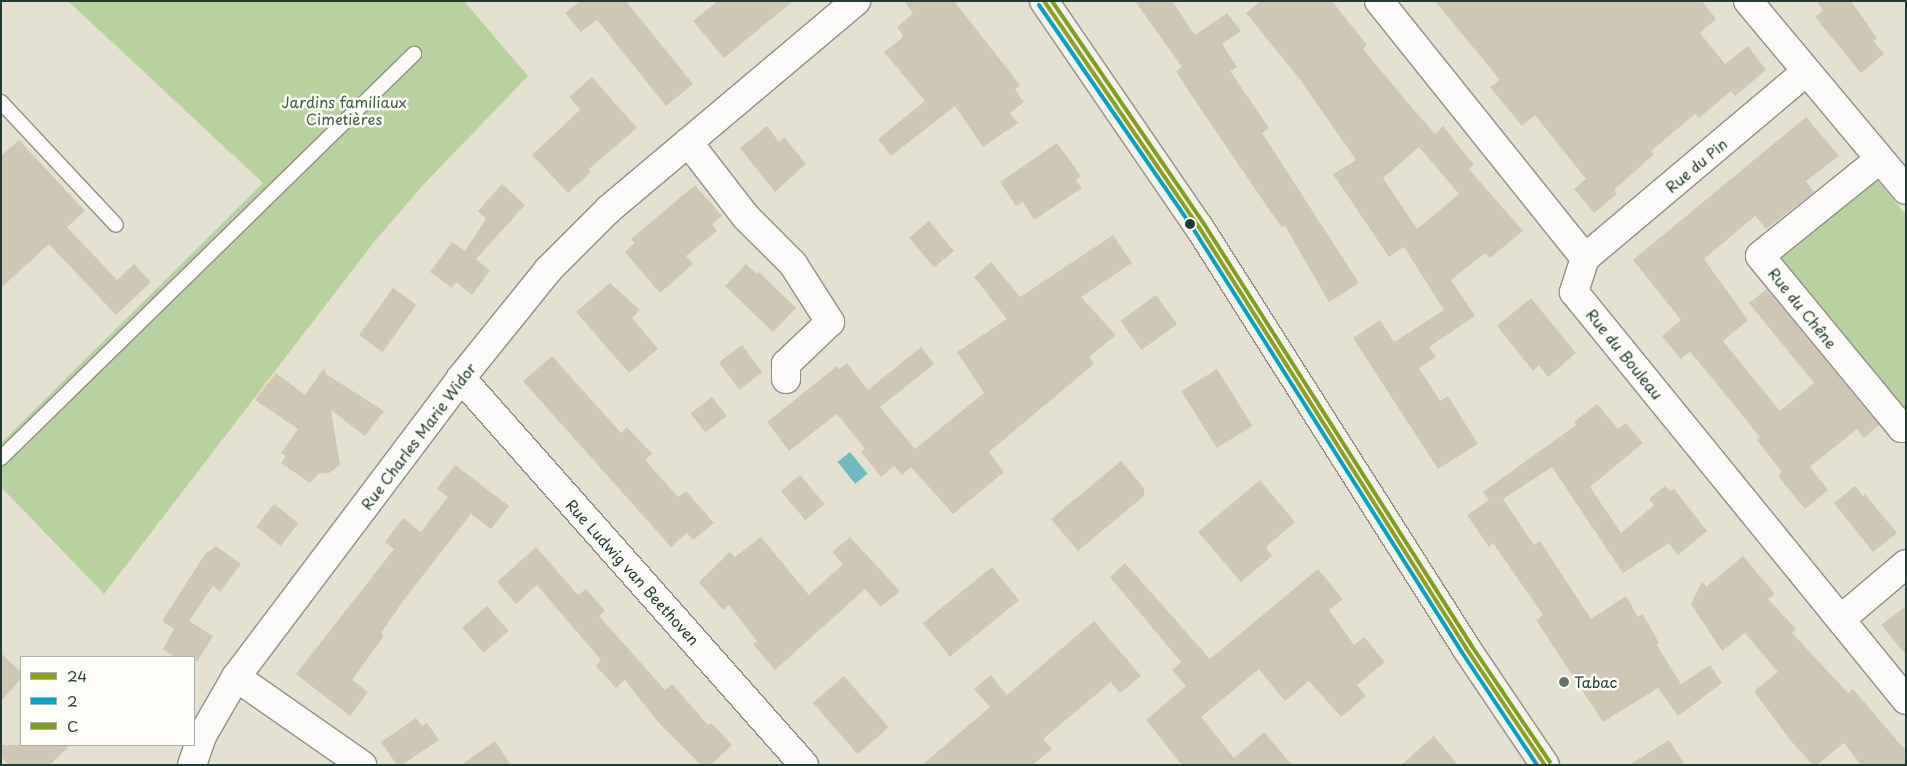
<!DOCTYPE html>
<html>
<head>
<meta charset="utf-8">
<style>
	body { margin:0 }
	#map { position:relative; width:1907px; height:766px; overflow:hidden; background:#e5e1d0; font-family:"Playpen Sans",sans-serif }
	div>[style] { position:absolute }
	[style*='--x'] { left:calc(var(--x)*1px); top:calc(var(--y)*1px); width:calc(var(--w)*1px); rotate:calc(var(--a)*1deg) }
	.green>* { inset:0; background:#b8d29f }
	.water>* { inset:0; background:#6ebabf; transform-origin:0 0 }
	.building>* { inset:0; background:#d0c6b4; transform-origin:0 0 }
	.roads { filter:drop-shadow(1px 0 #8e9086) drop-shadow(-1px 0 #8e9086) drop-shadow(0 1px #8e9086) drop-shadow(0 -1px #8e9086) }
	.service>* { height:14px; margin:-7px; padding:0 7px; transform-origin:7px; border-radius:7px; background:#fbfaf8 }
	.minor>* { height:28px; margin:-14px; padding:0 14px; transform-origin:14px; border-radius:14px; background:#fbfaf8 }
	.secondary>* { height:28px; margin:-14px; padding:0 14px; transform-origin:14px; border-radius:14px; background:#f4f0ea }
	.bus-1>* { height:4px; margin:-2px; padding:0 2px; transform-origin:2px; border-radius:2px; background:#90a01d }
	.bus-2>* { height:4px; margin:-2px; padding:0 2px; transform-origin:2px; border-radius:2px; background:#02a4c6 }
	.bus-3>* { height:4px; margin:-2px; padding:0 2px; transform-origin:2px; border-radius:2px; background:#7f9f20 }
	.dots>* { width:14px; height:14px; translate:-50% -50%; box-sizing:border-box; border:2px solid #fdfcf7; border-radius:50% }
	span { translate:-50% -50%; white-space:nowrap; text-align:center; line-height:1.15; -webkit-text-stroke:5px #fdfcf7; paint-order:stroke }
	.park-label { font-size:15px; color:#3c5f45 }
	.street-label { font-size:15px; color:#1f3d34 }
	.poi-label { font-size:15px; color:#1f3d34 }
	.left { translate:0 -50%; text-align:left }
	.frame { position:absolute; inset:0; border:2px solid #1f3d34; pointer-events:none }
	.legend { position:absolute; left:20px; top:656px; width:175px; height:90px; box-sizing:border-box; background:#fdfcf7; border:1px solid #a4b0a9; margin:0; padding:6px 9px; list-style:none; font-size:15px; color:#1f3d34 }
	.legend li { display:flex; align-items:center; gap:10px; height:25px }
	.legend b { width:25px; border:1px solid #a4b0a9 }
</style>
</head>
<body>
<div id="map">
	<div class="green">
		<div style="clip-path:polygon(68px 1px,464px 1px,528px 76px,423px 185px,374px 242px,104px 594px,1px 487px,1px 443px,263px 183px)"></div>
		<div style="clip-path:polygon(1875px 178px,1906px 215px,1906px 408px,1900px 412px,1776px 259px)"></div>
	</div>
	<div class="water">
		<div style="left:850px;top:452px;width:28px;height:16px;rotate:51deg"></div>
	</div>
	<div class="building">
		<div style="clip-path:polygon(580px 1px,626px 1px,693px 84px,666px 106px,597px 20px,581px 32px,565px 13px)"></div>
		<div style="clip-path:polygon(718px 1px,793px 1px,724px 58px,693px 21px)"></div>
		<div style="clip-path:polygon(904px 1px,954px 1px,1020px 85px,1015px 89px,1024px 102px,1010px 113px,1018px 123px,983px 147px,955px 106px,891px 156px,878px 139px,925px 101px,884px 52px,901px 39px,903px 35px,897px 27px,913px 13px)"></div>
		<div style="clip-path:polygon(1135px 1px,1172px 1px,1195px 35px,1227px 13px,1241px 31px,1222px 44px,1237px 67px,1230px 71px,1269px 128px,1262px 133px,1359px 283px,1329px 302px,1285px 226px,1282px 227px,1270px 211px,1192px 96px,1176px 71px,1182px 67px)"></div>
		<div style="clip-path:polygon(evenodd,1261px 1px,1332px 1px,1367px 45px,1363px 49px,1408px 103px,1435px 134px,1443px 126px,1474px 165px,1469px 169px,1523px 231px,1490px 258px,1485px 253px,1451px 280px,1475px 316px,1429px 347px,1436px 357px,1419px 368px,1440px 401px,1448px 396px,1478px 444px,1438px 469px,1353px 338px,1380px 320px,1394px 342px,1444px 310px,1404px 247px,1389px 257px,1333px 174px,1356px 160px,1299px 78px,1246px 13px,1261px 1px,1419px 147px,1459px 194px,1417px 229px,1383px 178px,1419px 147px)"></div>
		<div style="clip-path:polygon(1435px 1px,1702px 1px,1716px 19px,1700px 33px,1725px 64px,1748px 46px,1766px 70px,1735px 96px,1731px 91px,1699px 118px,1695px 114px,1651px 151px,1654px 154px,1614px 190px,1617px 194px,1594px 213px,1574px 189px,1586px 179px,1535px 115px,1522px 126px,1490px 87px,1500px 80px)"></div>
		<div style="clip-path:polygon(1816px 1px,1851px 1px,1877px 38px,1873px 41px,1884px 54px,1861px 73px,1815px 17px,1823px 10px)"></div>
		<div style="clip-path:polygon(592px 77px,637px 128px,589px 169px,591px 172px,568px 193px,532px 155px,580px 110px,569px 97px)"></div>
		<div style="clip-path:polygon(1806px 117px,1839px 156px,1806px 181px,1814px 192px,1766px 229px,1755px 216px,1704px 259px,1748px 320px,1723px 341px,1780px 411px,1814px 383px,1749px 303px,1767px 289px,1879px 425px,1864px 438px,1857px 429px,1810px 467px,1828px 490px,1805px 509px,1778px 476px,1782px 472px,1757px 440px,1760px 437px,1703px 367px,1690px 352px,1681px 359px,1662px 336px,1681px 320px,1633px 260px)"></div>
		<div style="clip-path:polygon(767px 126px,779px 142px,784px 137px,806px 164px,775px 192px,740px 148px)"></div>
		<div style="clip-path:polygon(19px 140px,85px 211px,67px 227px,117px 280px,134px 264px,151px 282px,116px 315px,49px 244px,1px 288px,1px 156px)"></div>
		<div style="clip-path:polygon(1057px 143px,1081px 176px,1076px 180px,1082px 188px,1034px 220px,1023px 202px,1016px 206px,1000px 182px)"></div>
		<div style="clip-path:polygon(502px 184px,525px 205px,476px 259px,490px 271px,472px 295px,456px 282px,452px 288px,430px 272px,452px 242px,465px 251px,486px 219px,478px 211px)"></div>
		<div style="clip-path:polygon(695px 185px,722px 216px,712px 224px,717px 231px,686px 256px,693px 264px,660px 293px,625px 252px,635px 243px,631px 239px)"></div>
		<div style="left:929px;top:221px;width:39px;height:26px;rotate:50deg"></div>
		<div style="clip-path:polygon(1113px 235px,1132px 263px,1081px 297px,1116px 335px,1089px 357px,1094px 364px,989px 452px,1004px 472px,953px 514px,911px 467px,902px 475px,894px 466px,881px 477px,861px 452px,865px 449px,837px 414px,789px 451px,767px 422px,837px 366px,839px 369px,847px 363px,868px 390px,921px 347px,934px 364px,880px 407px,915px 449px,984px 393px,957px 352px,1007px 319px,974px 277px,991px 262px,1020px 297px)"></div>
		<div style="clip-path:polygon(746px 264px,757px 274px,759px 272px,796px 308px,773px 332px,725px 286px)"></div>
		<div style="clip-path:polygon(610px 283px,640px 310px,632px 318px,658px 349px,629px 373px,576px 312px)"></div>
		<div style="left:393px;top:288px;width:29px;height:58px;rotate:36deg"></div>
		<div style="left:1156px;top:295px;width:36px;height:44px;rotate:54deg"></div>
		<div style="clip-path:polygon(1531px 298px,1576px 353px,1548px 377px,1539px 365px,1533px 371px,1497px 326px)"></div>
		<div style="left:742px;top:345px;width:34px;height:29px;rotate:53deg"></div>
		<div style="clip-path:polygon(552px 356px,621px 433px,627px 427px,652px 454px,645px 460px,678px 497px,686px 491px,714px 523px,693px 540px,687px 533px,671px 547px,523px 381px)"></div>
		<div style="clip-path:polygon(324px 368px,326px 374px,384px 411px,365px 436px,331px 410px,340px 465px,329px 473px,318px 474px,310px 483px,281px 463px,286px 456px,281px 453px,298px 429px,255px 400px,276px 373px,305px 395px)"></div>
		<div style="left:1217px;top:369px;width:67px;height:42px;rotate:58deg"></div>
		<div style="left:712px;top:397px;width:24px;height:27px;rotate:52deg"></div>
		<div style="clip-path:polygon(1597px 404px,1618px 429px,1626px 423px,1643px 443px,1590px 487px,1621px 533px,1654px 505px,1649px 499px,1665px 486px,1670px 491px,1674px 489px,1707px 531px,1678px 555px,1669px 543px,1623px 573px,1552px 467px,1503px 499px,1534px 545px,1540px 541px,1591px 619px,1626px 596px,1638px 617px,1643px 614px,1659px 643px,1656px 644px,1681px 684px,1710px 665px,1722px 683px,1678px 716px,1658px 688px,1603px 722px,1536px 620px,1543px 615px,1493px 543px,1489px 547px,1467px 515px,1489px 500px,1483px 492px,1576px 425px,1574px 422px)"></div>
		<div style="clip-path:polygon(1121px 461px,1144px 488px,1144px 496px,1078px 551px,1051px 519px)"></div>
		<div style="clip-path:polygon(455px 465px,509px 506px,491px 529px,471px 514px,406px 597px,381px 633px,384px 636px,352px 680px,368px 692px,350px 716px,296px 674px,394px 549px,385px 542px,403px 518px,421px 532px,448px 497px,437px 489px)"></div>
		<div style="left:800px;top:475px;width:38px;height:25px;rotate:50deg"></div>
		<div style="clip-path:polygon(1260px 480px,1295px 522px,1266px 547px,1272px 556px,1241px 582px,1198px 532px)"></div>
		<div style="clip-path:polygon(1855px 486px,1863px 496px,1865px 494px,1897px 533px,1873px 552px,1834px 503px)"></div>
		<div style="left:274px;top:504px;width:31px;height:29px;rotate:38deg"></div>
		<div style="clip-path:polygon(761px 537px,809px 595px,843px 564px,832px 552px,850px 537px,900px 591px,881px 607px,865px 589px,775px 670px,753px 644px,757px 641px,729px 605px,723px 610px,699px 582px,730px 552px,735px 557px)"></div>
		<div style="clip-path:polygon(216px 546px,241px 564px,220px 592px,213px 586px,189px 621px,213px 636px,197px 662px,194px 657px,175px 657px,163px 649px,174px 629px,162px 621px,205px 554px)"></div>
		<div style="clip-path:polygon(536px 547px,578px 595px,586px 589px,605px 611px,599px 616px,665px 690px,672px 684px,708px 725px,711px 723px,732px 745px,711px 765px,701px 765px,658px 722px,625px 680px,616px 688px,596px 666px,601px 660px,537px 585px,516px 604px,497px 582px)"></div>
		<div style="clip-path:polygon(1743px 556px,1775px 594px,1768px 599px,1796px 629px,1792px 633px,1848px 693px,1853px 689px,1906px 751px,1906px 765px,1861px 765px,1844px 743px,1817px 765px,1813px 765px,1791px 741px,1754px 691px,1778px 672px,1745px 633px,1722px 651px,1691px 604px,1702px 581px,1706px 587px)"></div>
		<div style="clip-path:polygon(1125px 563px,1210px 659px,1318px 569px,1343px 599px,1329px 610px,1354px 645px,1364px 637px,1385px 662px,1357px 685px,1366px 696px,1341px 717px,1309px 681px,1285px 701px,1259px 669px,1201px 717px,1234px 758px,1264px 732px,1292px 765px,1182px 765px,1146px 720px,1186px 686px,1172px 670px,1181px 662px,1110px 577px)"></div>
		<div style="left:992px;top:567px;width:43px;height:89px;rotate:51deg"></div>
		<div style="left:487px;top:606px;width:33px;height:33px;rotate:49deg"></div>
		<div style="clip-path:polygon(1906px 606px,1906px 655px,1881px 625px)"></div>
		<div style="clip-path:polygon(1094px 621px,1141px 676px,1120px 693px,1111px 682px,1043px 739px,1052px 749px,1032px 765px,922px 765px,990px 707px,974px 689px,991px 675px,1007px 695px)"></div>
		<div style="clip-path:polygon(1px 653px,21px 672px,21px 679px,1px 701px)"></div>
		<div style="left:844px;top:676px;width:68px;height:41px;rotate:49deg"></div>
		<div style="clip-path:polygon(416px 718px,422px 726px,427px 723px,439px 740px,402px 765px,397px 765px,381px 742px)"></div>
		<div style="clip-path:polygon(1434px 736px,1458px 765px,1401px 765px)"></div>
		<div style="clip-path:polygon(1669px 740px,1685px 765px,1629px 765px)"></div>
		<div style="clip-path:polygon(495px 741px,511px 765px,461px 765px)"></div>
		<div style="clip-path:polygon(1px 745px,70px 745px,50px 765px,9px 765px,1px 757px)"></div>
	</div>
	<div class="roads">
		<div class="service">
			<div style="--x:1;--y:102;--w:168;--a:46.9"></div>
			<div style="--x:1;--y:458;--w:578;--a:-44.37"></div>
		</div>
		<div class="minor">
			<div style="--x:1379;--y:1;--w:329;--a:51.3"></div>
			<div style="--x:1585;--y:258;--w:36;--a:108"></div>
			<div style="--x:1574;--y:292;--w:526;--a:50.86"></div>
			<div style="--x:1748;--y:1;--w:246;--a:50.1"></div>
			<div style="--x:688;--y:142;--w:95;--a:52.3"></div>
			<div style="--x:746;--y:217;--w:66;--a:45"></div>
			<div style="--x:793;--y:264;--w:69;--a:57.5"></div>
			<div style="--x:830;--y:322;--w:61;--a:136.3"></div>
			<div style="--x:786;--y:364;--w:15;--a:90"></div>
			<div style="--x:1880;--y:159;--w:154;--a:141.1"></div>
			<div style="--x:1760;--y:256;--w:223;--a:50.5"></div>
			<div style="--x:1902;--y:428;--w:5;--a:-37"></div>
			<div style="--x:1585;--y:258;--w:289;--a:-40.1"></div>
			<div style="--x:461;--y:378;--w:517;--a:48.45"></div>
			<div style="--x:1841;--y:619;--w:85;--a:-40.2"></div>
			<div style="--x:236;--y:677;--w:154;--a:34.9"></div>
			<div style="--x:192;--y:765;--w:31;--a:-71"></div>
			<div style="--x:202;--y:736;--w:68;--a:-60"></div>
			<div style="--x:236;--y:677;--w:374;--a:-53"></div>
			<div style="--x:461;--y:378;--w:139;--a:-51.1"></div>
			<div style="--x:548;--y:270;--w:86;--a:-45"></div>
			<div style="--x:609;--y:209;--w:323;--a:-40.1"></div>
		</div>
		<div class="secondary">
			<div style="--x:1044;--y:1;--w:274;--a:55.6"></div>
			<div style="--x:1199;--y:227;--w:499;--a:57.6"></div>
			<div style="--x:1466;--y:648;--w:141;--a:56"></div>
		</div>
	</div>
	<div class="bus-1">
		<div style="--x:1044;--y:1;--w:274;--a:55.6"></div>
		<div style="--x:1199;--y:227;--w:499;--a:57.6"></div>
		<div style="--x:1466;--y:648;--w:141;--a:56"></div>
	</div>
	<div class="bus-2">
		<div style="--x:1039;--y:5;--w:273;--a:55.4"></div>
		<div style="--x:1194;--y:230;--w:499;--a:57.6"></div>
		<div style="--x:1461;--y:651;--w:137;--a:56.3"></div>
	</div>
	<div class="bus-3">
		<div style="--x:1052;--y:1;--w:270;--a:55.7"></div>
		<div style="--x:1204;--y:224;--w:499;--a:57.6"></div>
		<div style="--x:1471;--y:645;--w:141;--a:56"></div>
	</div>
	<div class="dots">
		<div style="left:1190px;top:224px;background:#1f3d34"></div>
		<div style="left:1564px;top:682px;background:#64766b"></div>
	</div>
	<div class="park-label">
		<span style="left:344px;top:110px">Jardins familiaux<br>Cimetières</span>
	</div>
	<div class="street-label">
		<span style="left:1696px;top:165px;rotate:-40deg">Rue du Pin</span>
		<span style="left:1803px;top:308px;rotate:51deg">Rue du Chêne</span>
		<span style="left:1625px;top:354px;rotate:51deg">Rue du Bouleau</span>
		<span style="left:418px;top:436px;rotate:-53deg">Rue Charles Marie Widor</span>
		<span style="left:633px;top:572px;rotate:48deg">Rue Ludwig van Beethoven</span>
	</div>
	<div class="poi-label">
		<span class="left" style="left:1574px;top:682px">Tabac</span>
	</div>
	<div class="frame"></div>
	<ul class="legend">
	<li><b style="height:6px;background:#90a01d"></b>24</li>
	<li><b style="height:6px;background:#02a4c6"></b>2</li>
	<li><b style="height:6px;background:#7f9f20"></b>C</li>
	</ul>
</div>
</body>
</html>
